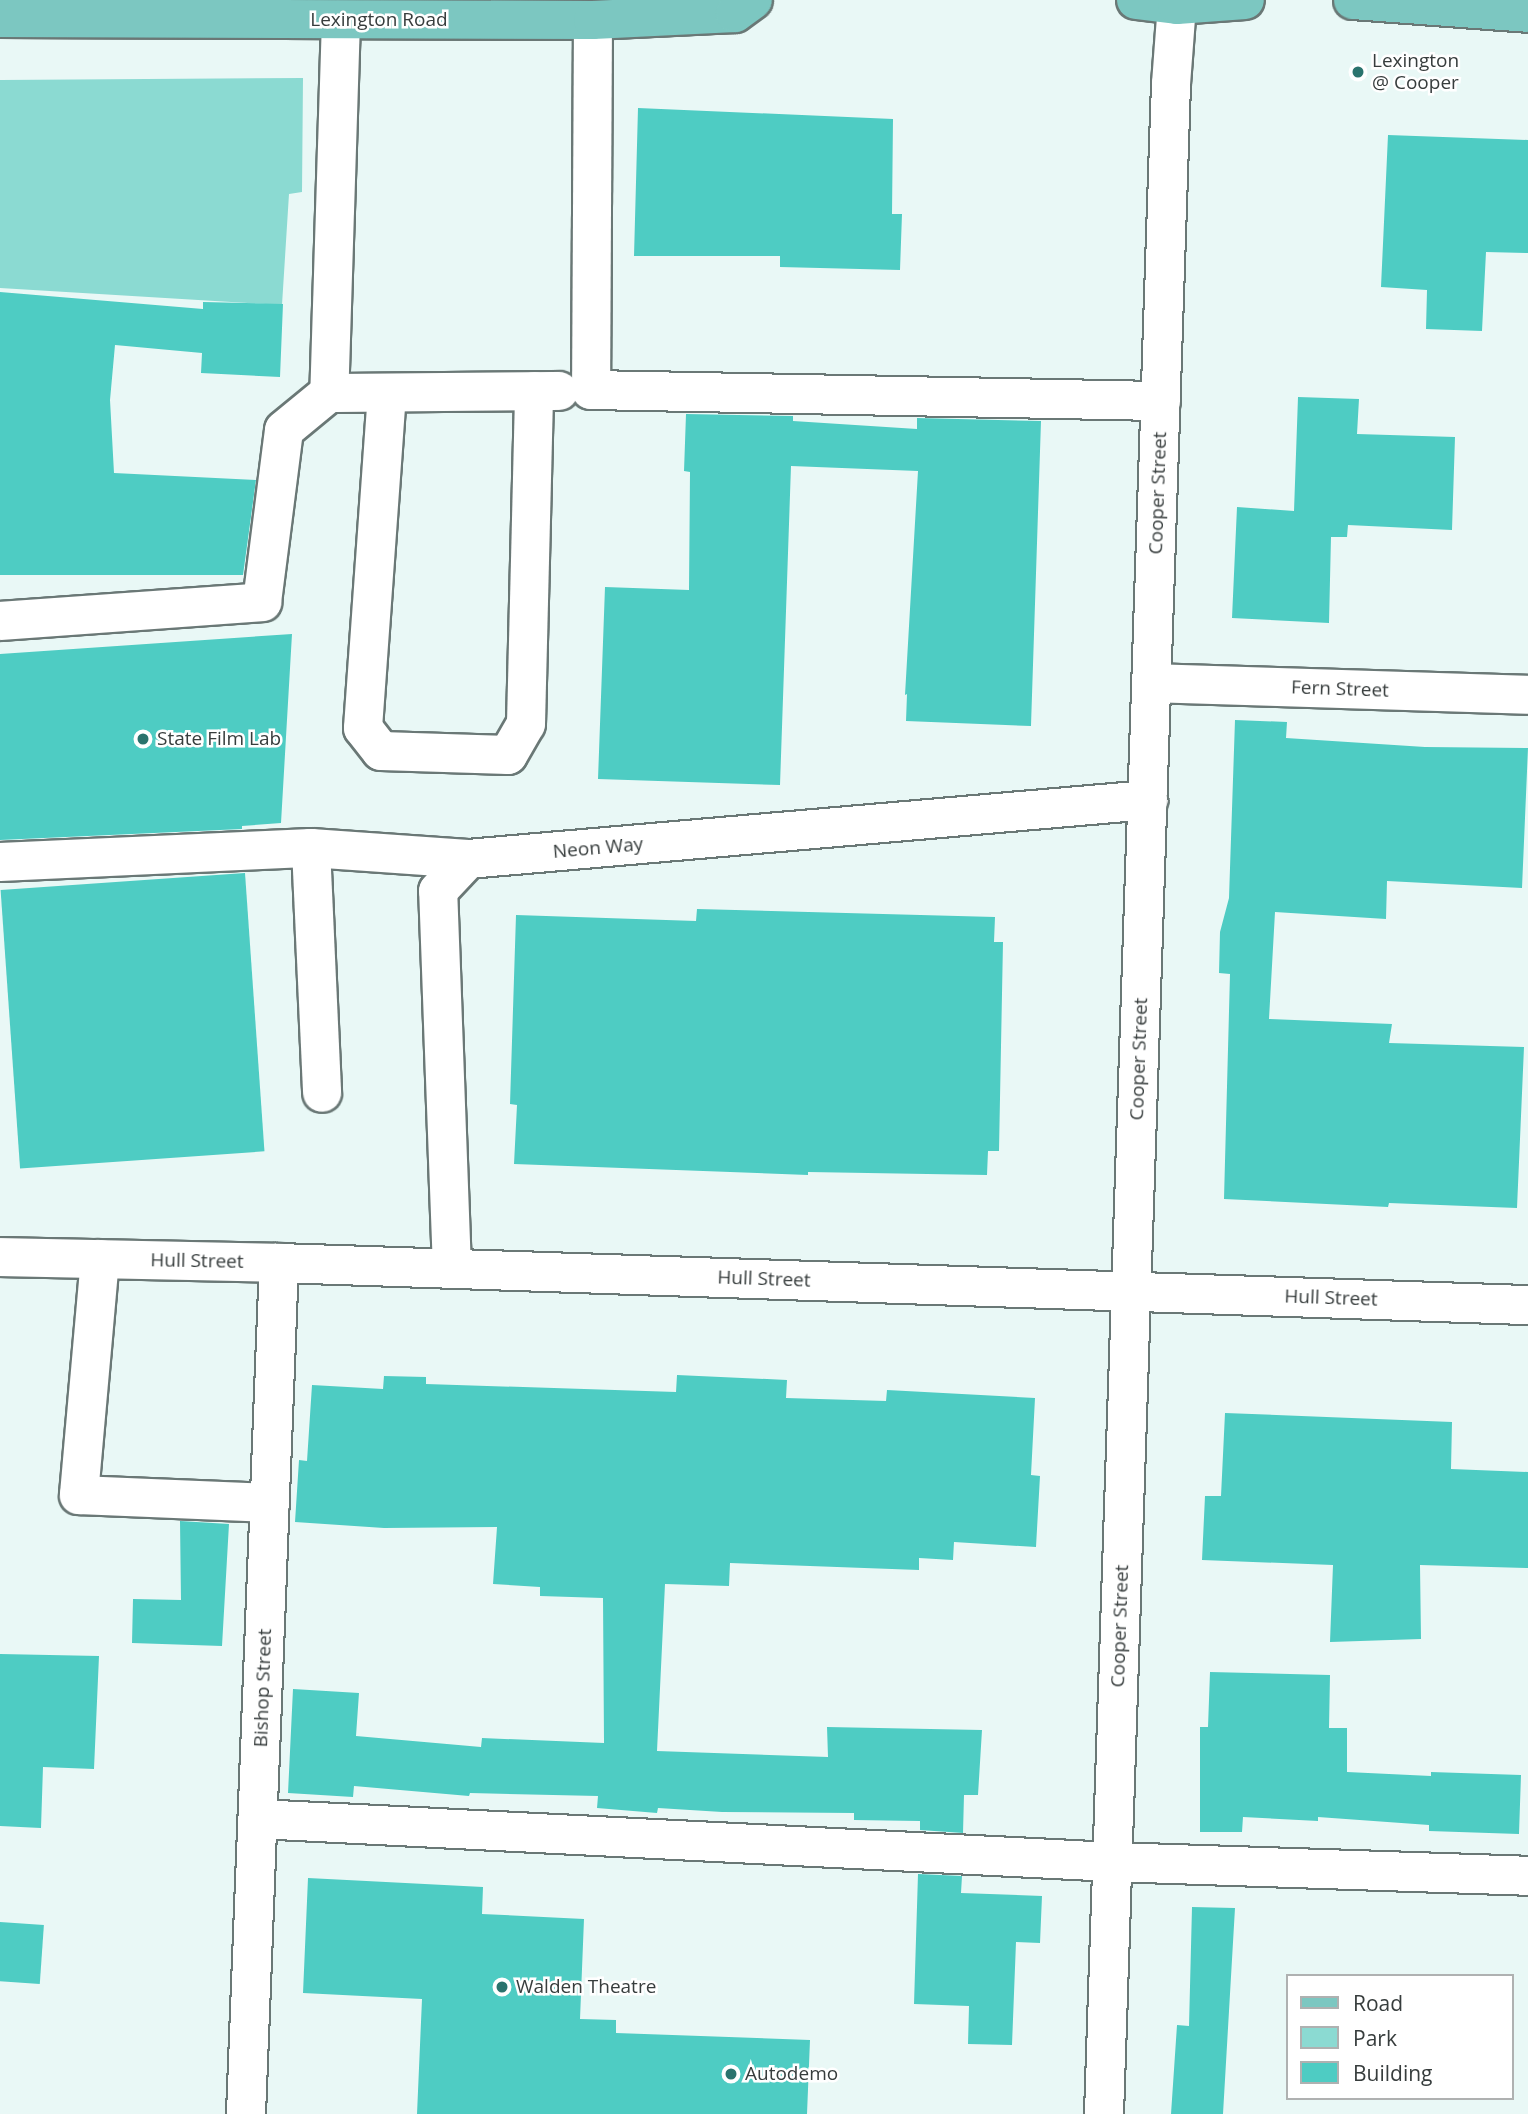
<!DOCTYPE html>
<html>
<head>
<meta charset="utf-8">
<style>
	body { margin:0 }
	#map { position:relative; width:1528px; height:2114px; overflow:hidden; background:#e9f8f6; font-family:"Open Sans",sans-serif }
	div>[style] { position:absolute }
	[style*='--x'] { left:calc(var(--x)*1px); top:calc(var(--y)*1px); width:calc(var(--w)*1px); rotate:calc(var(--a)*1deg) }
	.green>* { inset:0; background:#8bdad2 }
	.building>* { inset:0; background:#4eccc3; transform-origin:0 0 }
	.roads { filter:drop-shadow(2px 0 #6a7876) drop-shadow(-2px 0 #6a7876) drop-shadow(0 2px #6a7876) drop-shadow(0 -2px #6a7876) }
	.minor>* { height:38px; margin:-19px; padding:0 19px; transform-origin:19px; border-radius:19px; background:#fff }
	.major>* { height:38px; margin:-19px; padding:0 19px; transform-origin:19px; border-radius:19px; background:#7cc7c1 }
	.dots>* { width:19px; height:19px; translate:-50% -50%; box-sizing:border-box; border:4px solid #fff; border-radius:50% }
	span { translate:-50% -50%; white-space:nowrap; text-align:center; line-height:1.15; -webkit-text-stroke:5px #fff; paint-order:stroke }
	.street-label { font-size:19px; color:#373d3d }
	.poi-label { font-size:19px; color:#373d3d }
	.left { translate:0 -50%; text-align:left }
	.legend { position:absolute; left:1286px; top:1974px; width:228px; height:126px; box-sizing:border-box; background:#fff; border:2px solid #afb1b1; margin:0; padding:9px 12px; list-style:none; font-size:21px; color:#373d3d }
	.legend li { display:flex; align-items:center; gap:14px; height:35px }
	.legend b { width:35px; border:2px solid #afb1b1 }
</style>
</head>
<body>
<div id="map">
	<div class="green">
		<div style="clip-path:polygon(303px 78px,302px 192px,289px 194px,282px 305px,0 288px,0 80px)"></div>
	</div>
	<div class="building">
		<div style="clip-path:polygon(638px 108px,893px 119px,892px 214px,902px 214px,900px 270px,780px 267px,780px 256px,634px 256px)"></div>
		<div style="clip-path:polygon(1388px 135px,1528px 140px,1528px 253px,1486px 252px,1482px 331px,1426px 329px,1427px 290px,1381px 287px)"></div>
		<div style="clip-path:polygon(0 292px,203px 309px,203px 302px,283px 304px,280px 377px,201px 373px,202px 353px,115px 345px,110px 400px,114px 473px,256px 480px,243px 575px,0 575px)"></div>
		<div style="clip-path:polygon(1298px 397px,1359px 399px,1357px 434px,1455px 437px,1452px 530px,1348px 525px,1347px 537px,1331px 537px,1329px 623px,1232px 618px,1237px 507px,1294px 511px)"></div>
		<div style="clip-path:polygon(686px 414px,793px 416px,793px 421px,917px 429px,917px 418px,1041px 421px,1031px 726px,906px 721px,907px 694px,905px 695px,918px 471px,791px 466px,780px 785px,598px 779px,605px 587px,689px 590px,690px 472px,684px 471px)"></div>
		<div style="clip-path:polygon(292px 634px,281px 823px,242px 826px,242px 829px,0 840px,0 654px)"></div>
		<div style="clip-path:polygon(1235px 720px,1287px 722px,1286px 738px,1425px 747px,1528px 748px,1522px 888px,1387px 881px,1386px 919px,1275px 912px,1269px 1019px,1392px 1024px,1389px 1043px,1524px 1047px,1517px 1208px,1389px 1203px,1388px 1207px,1224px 1199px,1230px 974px,1219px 973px,1220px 932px,1229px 898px)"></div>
		<div style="left:245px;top:873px;width:279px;height:245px;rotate:86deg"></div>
		<div style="clip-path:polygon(697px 909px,995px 917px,994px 942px,1003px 942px,999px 1151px,988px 1151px,987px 1175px,808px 1172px,808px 1175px,514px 1164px,517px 1105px,510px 1104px,516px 915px,696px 921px)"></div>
		<div style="clip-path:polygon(677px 1375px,787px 1380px,786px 1398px,886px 1401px,887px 1390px,1035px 1398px,1031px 1475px,1040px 1476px,1036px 1547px,954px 1542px,953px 1560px,919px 1558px,919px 1570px,730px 1563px,729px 1586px,665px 1584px,657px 1751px,828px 1757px,827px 1727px,982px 1730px,978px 1795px,964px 1795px,963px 1833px,920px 1830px,920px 1821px,854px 1820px,854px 1813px,722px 1812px,658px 1808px,657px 1813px,597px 1808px,598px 1796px,470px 1793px,469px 1796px,354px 1786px,353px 1797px,288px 1793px,293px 1689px,359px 1693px,356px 1736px,481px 1747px,482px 1738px,604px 1743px,603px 1598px,540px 1596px,540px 1587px,493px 1584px,497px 1527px,384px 1528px,295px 1522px,299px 1460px,307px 1461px,312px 1385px,383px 1389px,384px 1376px,426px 1377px,426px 1384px,676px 1392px)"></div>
		<div style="clip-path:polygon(1225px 1413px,1452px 1422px,1451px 1469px,1528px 1472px,1528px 1568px,1420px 1565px,1421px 1639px,1330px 1642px,1333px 1565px,1202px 1560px,1205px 1496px,1221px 1496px)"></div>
		<div style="clip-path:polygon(180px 1521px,229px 1524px,222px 1646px,132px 1643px,133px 1599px,181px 1600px)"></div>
		<div style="clip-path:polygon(0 1654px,99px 1656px,94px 1769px,43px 1767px,41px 1828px,0 1826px)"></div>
		<div style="clip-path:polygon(1210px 1672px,1330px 1675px,1329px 1728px,1347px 1728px,1347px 1772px,1431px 1776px,1431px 1772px,1521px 1775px,1519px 1834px,1429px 1831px,1429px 1825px,1318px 1817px,1318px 1821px,1243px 1817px,1242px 1832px,1200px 1832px,1200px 1727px,1208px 1727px)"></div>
		<div style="clip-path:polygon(918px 1874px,962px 1876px,961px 1893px,1042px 1896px,1040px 1943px,1016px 1942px,1012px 2045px,968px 2044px,969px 2006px,914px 2004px)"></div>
		<div style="clip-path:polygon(308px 1878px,483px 1887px,482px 1914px,584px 1919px,580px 2019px,616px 2020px,616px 2033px,810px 2040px,807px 2114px,417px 2114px,422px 1999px,303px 1993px)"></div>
		<div style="clip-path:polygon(1192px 1907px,1235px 1908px,1223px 2114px,1171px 2114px,1177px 2025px,1189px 2026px)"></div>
		<div style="left:0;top:1922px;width:44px;height:59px;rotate:4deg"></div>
	</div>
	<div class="roads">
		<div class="minor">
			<div style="--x:341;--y:20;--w:373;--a:91.8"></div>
			<div style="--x:329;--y:393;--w:230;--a:-0.5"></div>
			<div style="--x:593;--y:20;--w:370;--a:90.3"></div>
			<div style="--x:591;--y:390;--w:570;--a:1.11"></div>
			<div style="--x:387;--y:393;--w:336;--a:94.1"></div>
			<div style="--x:363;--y:728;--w:29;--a:52"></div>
			<div style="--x:381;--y:751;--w:127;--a:1.8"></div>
			<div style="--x:508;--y:755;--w:36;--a:-60"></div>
			<div style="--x:526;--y:724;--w:333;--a:-88.6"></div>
			<div style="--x:0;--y:621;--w:263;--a:-4.1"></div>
			<div style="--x:262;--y:602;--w:173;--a:-82.7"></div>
			<div style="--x:284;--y:430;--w:58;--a:-39.4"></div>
			<div style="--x:1152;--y:683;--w:376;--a:1.8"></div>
			<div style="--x:311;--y:848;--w:245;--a:87.4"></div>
			<div style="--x:0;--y:862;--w:311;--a:-2.6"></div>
			<div style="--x:311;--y:848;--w:157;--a:4"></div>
			<div style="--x:0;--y:1257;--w:279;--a:1.2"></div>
			<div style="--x:279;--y:1263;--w:1250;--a:1.93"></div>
			<div style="--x:100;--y:1259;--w:237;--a:95.1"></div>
			<div style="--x:79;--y:1495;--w:191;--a:2.4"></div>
			<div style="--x:452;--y:1269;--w:378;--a:-92.1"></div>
			<div style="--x:438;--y:891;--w:44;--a:-46.8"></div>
			<div style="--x:468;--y:859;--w:683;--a:-4.96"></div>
			<div style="--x:258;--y:1819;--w:855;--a:2.88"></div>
			<div style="--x:1112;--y:1862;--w:416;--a:1.9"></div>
			<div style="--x:246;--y:2114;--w:852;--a:-87.78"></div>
			<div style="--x:1104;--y:2114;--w:2031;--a:-88.11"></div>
			<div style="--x:1171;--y:84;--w:79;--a:-85.7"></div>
		</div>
		<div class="major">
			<div style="--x:1136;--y:0;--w:41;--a:7"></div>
			<div style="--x:1177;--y:5;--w:68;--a:-4.2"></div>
			<div style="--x:1353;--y:0;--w:175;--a:4.2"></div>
			<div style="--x:0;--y:18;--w:593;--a:0.19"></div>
			<div style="--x:593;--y:20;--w:142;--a:-2.8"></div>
			<div style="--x:735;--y:13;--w:22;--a:-36"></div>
		</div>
	</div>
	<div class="dots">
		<div style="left:1358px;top:72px;background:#2a736d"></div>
		<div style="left:143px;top:739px;background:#2a736d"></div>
		<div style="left:502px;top:1987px;background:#2a736d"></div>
		<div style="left:731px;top:2074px;background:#2a736d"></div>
	</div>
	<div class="street-label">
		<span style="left:379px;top:20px">Lexington Road</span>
		<span style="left:1158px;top:493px;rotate:-88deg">Cooper Street</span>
		<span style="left:1340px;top:689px;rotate:2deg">Fern Street</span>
		<span style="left:598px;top:848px;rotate:-5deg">Neon Way</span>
		<span style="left:1139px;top:1059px;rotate:-88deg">Cooper Street</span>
		<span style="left:197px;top:1261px;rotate:1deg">Hull Street</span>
		<span style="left:764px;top:1279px;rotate:2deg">Hull Street</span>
		<span style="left:1331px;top:1298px;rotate:2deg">Hull Street</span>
		<span style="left:1120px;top:1626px;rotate:-88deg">Cooper Street</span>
		<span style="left:263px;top:1688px;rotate:-88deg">Bishop Street</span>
	</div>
	<div class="poi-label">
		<span class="left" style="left:1372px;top:72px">Lexington<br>@ Cooper</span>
		<span class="left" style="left:157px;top:739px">State Film Lab</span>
		<span class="left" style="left:516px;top:1987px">Walden Theatre</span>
		<span class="left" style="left:745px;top:2074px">Autodemo</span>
	</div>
	<ul class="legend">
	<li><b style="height:9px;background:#7cc7c1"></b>Road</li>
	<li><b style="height:19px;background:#8bdad2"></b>Park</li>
	<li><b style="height:19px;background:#4eccc3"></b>Building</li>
	</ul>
</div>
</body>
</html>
